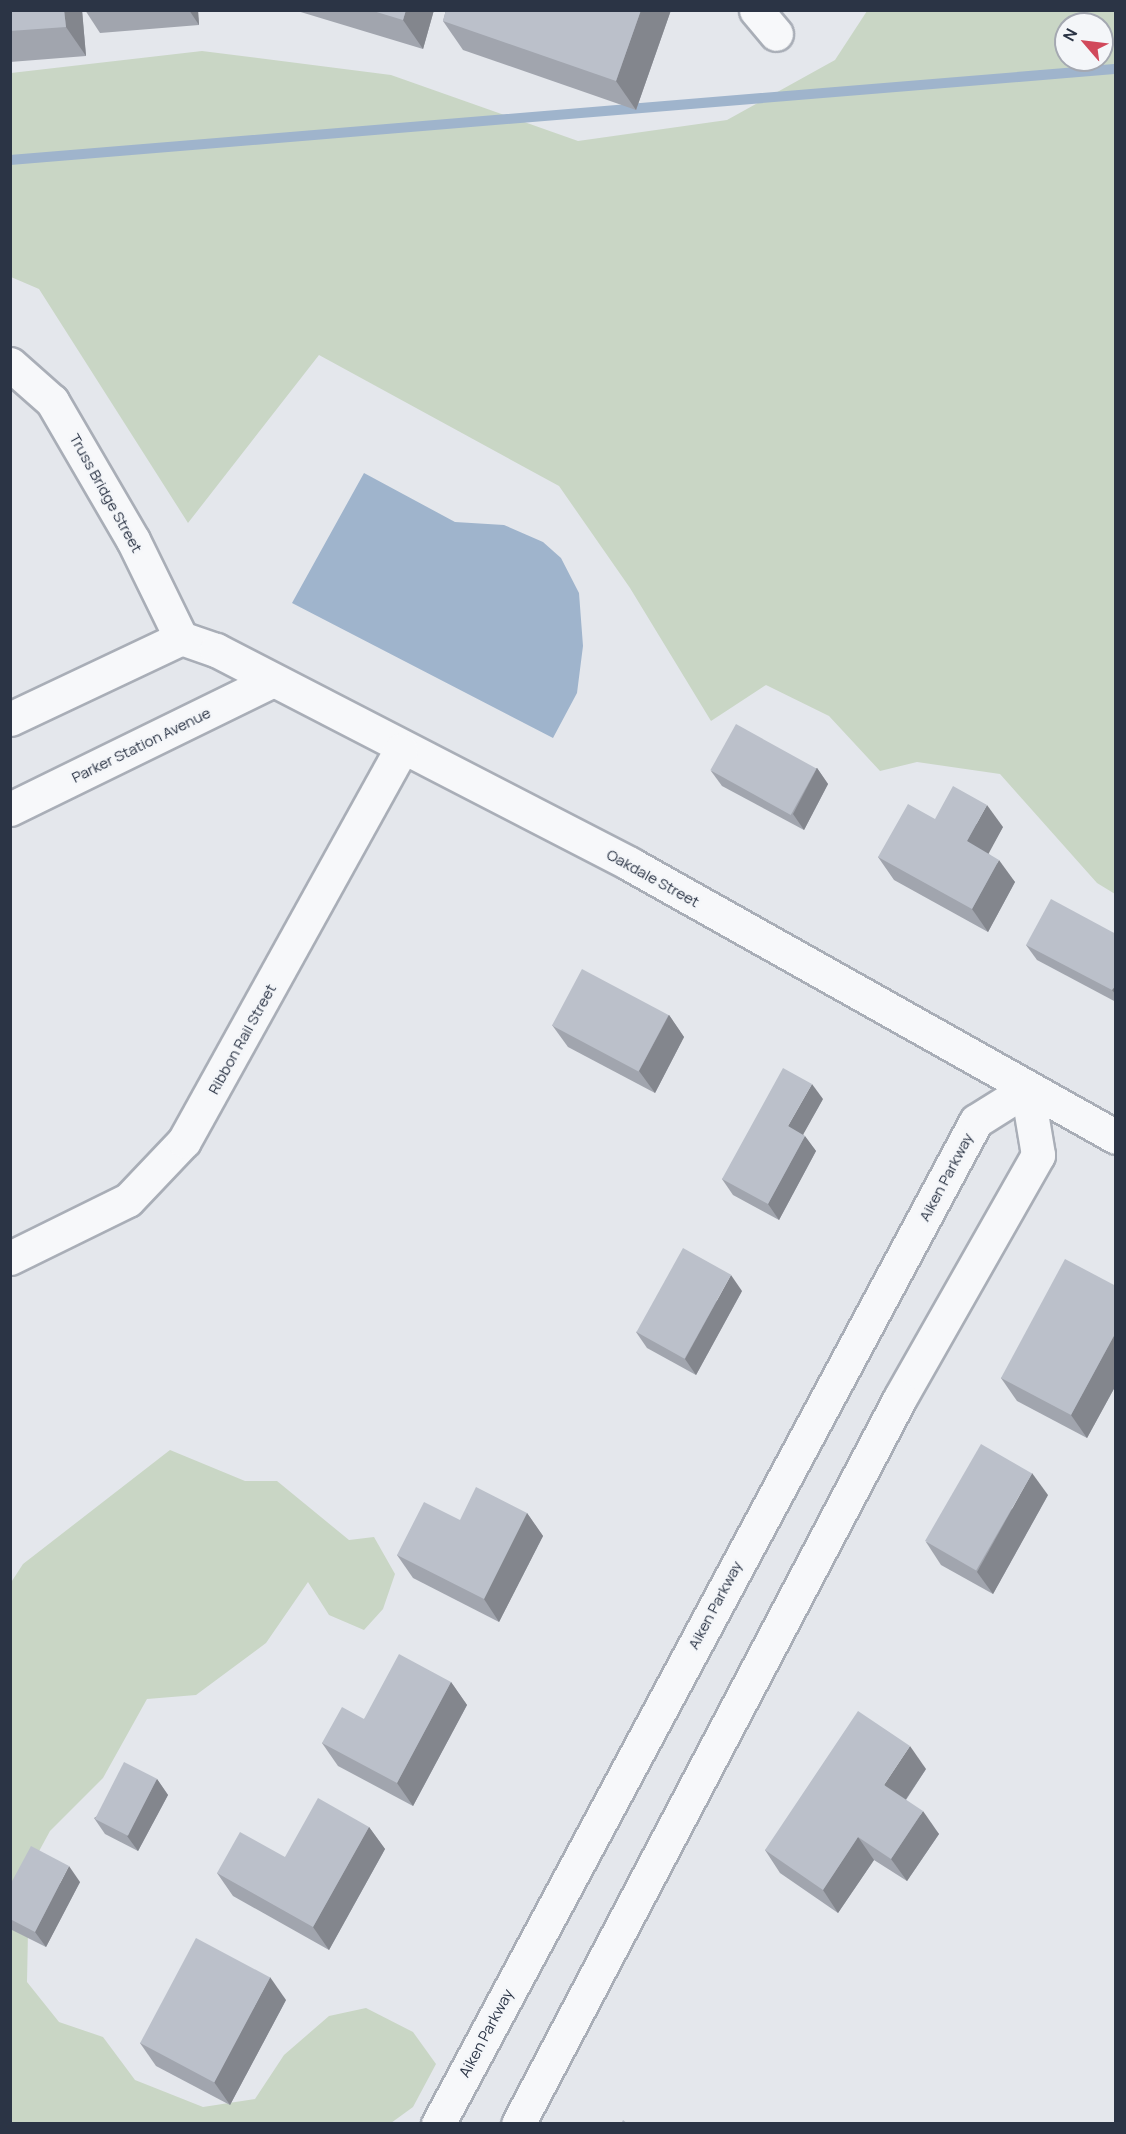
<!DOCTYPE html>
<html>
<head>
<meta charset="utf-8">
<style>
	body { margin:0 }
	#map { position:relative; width:1126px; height:2134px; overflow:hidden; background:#e4e7ec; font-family:Manrope,sans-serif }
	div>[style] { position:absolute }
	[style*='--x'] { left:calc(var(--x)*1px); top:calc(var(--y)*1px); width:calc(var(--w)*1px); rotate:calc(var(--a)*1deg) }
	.green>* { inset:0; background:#c9d6c5 }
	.water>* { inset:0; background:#9fb4cc }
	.stream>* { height:10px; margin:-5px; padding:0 5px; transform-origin:5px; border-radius:5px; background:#9fb4cc }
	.roads { filter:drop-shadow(2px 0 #a9aeb7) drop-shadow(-2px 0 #a9aeb7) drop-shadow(0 2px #a9aeb7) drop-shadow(0 -2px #a9aeb7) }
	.minor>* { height:33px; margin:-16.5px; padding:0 16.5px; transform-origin:16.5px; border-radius:16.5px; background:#f7f8fa }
	.wall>* { inset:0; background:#a1a5ae }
	.shaded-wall>* { inset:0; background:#83868d }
	.building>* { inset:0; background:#bbc0ca; transform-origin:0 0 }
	span { translate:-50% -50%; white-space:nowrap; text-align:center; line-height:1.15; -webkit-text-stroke:4.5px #f4f6f9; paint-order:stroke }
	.street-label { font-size:15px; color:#2b3445 }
	.frame { position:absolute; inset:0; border:12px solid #2b3445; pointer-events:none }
	.north { position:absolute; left:1054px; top:12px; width:60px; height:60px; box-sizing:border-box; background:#f4f6f9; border:2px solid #a4a8b1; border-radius:50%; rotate:298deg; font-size:16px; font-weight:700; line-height:24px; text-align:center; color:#2b3445 }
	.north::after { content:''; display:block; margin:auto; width:21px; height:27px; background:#d1495b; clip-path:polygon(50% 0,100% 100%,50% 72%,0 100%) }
</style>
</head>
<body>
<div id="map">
	<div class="green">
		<div style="clip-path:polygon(evenodd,867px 11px,1115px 11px,1115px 894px,1097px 883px,1000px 774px,917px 762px,880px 771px,829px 716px,766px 685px,711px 721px,630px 588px,559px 486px,319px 355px,188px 523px,39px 289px,11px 277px,11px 73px,202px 51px,391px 75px,578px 141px,727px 120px,835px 60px,867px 11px,1066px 24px,1102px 24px,1102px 60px,1066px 60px,1066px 24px)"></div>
		<div style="clip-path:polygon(170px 1450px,245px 1481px,277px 1481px,349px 1540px,374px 1537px,395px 1574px,383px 1609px,364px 1630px,329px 1615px,308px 1582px,266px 1643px,196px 1695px,147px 1699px,103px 1778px,50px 1831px,13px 1899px,28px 1931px,27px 1982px,59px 2022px,103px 2037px,135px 2080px,203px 2107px,255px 2099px,284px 2055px,329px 2016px,366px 2008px,413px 2032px,436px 2064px,413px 2107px,391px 2123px,11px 2123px,10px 1584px,23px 1564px)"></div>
	</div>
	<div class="water">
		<div style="clip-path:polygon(364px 473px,455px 522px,504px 525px,543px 542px,561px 558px,579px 593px,583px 646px,577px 693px,553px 738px,292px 603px)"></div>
	</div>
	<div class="stream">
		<div style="--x:10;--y:160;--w:1108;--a:-4.71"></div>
	</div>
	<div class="roads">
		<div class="minor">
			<div style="--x:756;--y:10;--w:31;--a:50"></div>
			<div style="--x:10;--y:364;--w:56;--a:41.4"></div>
			<div style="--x:52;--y:401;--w:161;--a:59.8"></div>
			<div style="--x:133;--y:540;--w:109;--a:63.9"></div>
			<div style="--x:181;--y:638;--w:37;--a:19"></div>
			<div style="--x:216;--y:650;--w:466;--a:27.3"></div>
			<div style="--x:630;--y:864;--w:557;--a:29.32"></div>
			<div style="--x:10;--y:719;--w:189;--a:-25.3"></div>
			<div style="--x:10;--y:809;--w:291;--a:-26.1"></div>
			<div style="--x:10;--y:1258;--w:131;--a:-26.2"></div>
			<div style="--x:128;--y:1200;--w:81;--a:-46.5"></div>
			<div style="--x:184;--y:1141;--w:447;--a:-61"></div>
			<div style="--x:438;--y:2124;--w:1138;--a:-61.79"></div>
			<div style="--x:976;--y:1121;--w:60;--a:-32.1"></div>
			<div style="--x:1027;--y:1089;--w:67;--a:80.5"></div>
			<div style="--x:1038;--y:1155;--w:279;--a:119.6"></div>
			<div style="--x:900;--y:1398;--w:820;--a:117.75"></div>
		</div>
	</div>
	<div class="wall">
		<div style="clip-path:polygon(10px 10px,82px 10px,86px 56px,10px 62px)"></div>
		<div style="clip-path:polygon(85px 10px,198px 10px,199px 25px,100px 33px)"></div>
		<div style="clip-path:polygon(294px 10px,434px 10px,423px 49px)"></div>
		<div style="clip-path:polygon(446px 10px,671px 10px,636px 110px,463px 50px,443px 21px)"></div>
		<div style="clip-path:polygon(817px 768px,828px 784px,804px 830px,722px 786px,711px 771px)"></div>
		<div style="clip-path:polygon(935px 819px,1003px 827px,988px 853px,1015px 882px,988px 932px,894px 880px,878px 857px)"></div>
		<div style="clip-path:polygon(1116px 934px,1116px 1002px,1037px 960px,1026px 945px)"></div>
		<div style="clip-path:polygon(669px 1015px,684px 1037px,655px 1093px,568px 1047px,552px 1025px)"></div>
		<div style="clip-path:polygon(823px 1099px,803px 1134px,816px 1151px,779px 1220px,733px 1195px,722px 1179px)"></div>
		<div style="clip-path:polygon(1116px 1286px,1116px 1385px,1087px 1438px,1017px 1401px,1001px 1378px)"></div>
		<div style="clip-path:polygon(742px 1291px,696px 1375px,647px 1348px,636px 1332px)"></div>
		<div style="clip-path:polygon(1048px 1495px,993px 1594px,941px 1565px,926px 1542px)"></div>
		<div style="clip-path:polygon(527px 1513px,543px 1536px,499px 1622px,413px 1578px,397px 1555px,460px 1520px)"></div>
		<div style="clip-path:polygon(451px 1682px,467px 1705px,413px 1806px,338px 1766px,322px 1743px,364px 1719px)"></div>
		<div style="clip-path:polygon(926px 1769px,906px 1800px,939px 1834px,907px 1881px,874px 1860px,838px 1913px,780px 1873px,765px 1850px)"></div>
		<div style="clip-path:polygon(157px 1779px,168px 1795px,138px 1851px,105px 1834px,94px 1818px)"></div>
		<div style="clip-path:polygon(369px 1827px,385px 1849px,329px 1950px,233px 1896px,217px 1873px,285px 1857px)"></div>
		<div style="clip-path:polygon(80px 1882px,46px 1947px,10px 1929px,10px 1885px)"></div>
		<div style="clip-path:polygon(286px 2000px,230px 2105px,156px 2066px,140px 2043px)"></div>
	</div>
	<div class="shaded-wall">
		<div style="clip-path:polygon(64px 10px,82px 10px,86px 56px,66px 27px)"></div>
		<div style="clip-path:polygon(189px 10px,198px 10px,199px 25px)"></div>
		<div style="clip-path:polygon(406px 10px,434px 10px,423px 49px,403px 20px)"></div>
		<div style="clip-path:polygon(641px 10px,671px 10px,636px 110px,616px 81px)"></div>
		<div style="clip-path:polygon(817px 768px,828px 784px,804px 830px,793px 814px)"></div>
		<div style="clip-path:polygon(987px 805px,1003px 827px,983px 864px,967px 841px)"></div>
		<div style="clip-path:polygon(999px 860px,1015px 882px,988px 932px,972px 909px)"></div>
		<div style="clip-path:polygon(1116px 985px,1116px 995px,1112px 990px)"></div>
		<div style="clip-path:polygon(669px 1015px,684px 1037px,655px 1093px,639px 1071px)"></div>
		<div style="clip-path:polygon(812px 1084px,823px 1099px,799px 1142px,788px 1126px)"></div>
		<div style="clip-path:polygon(805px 1136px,816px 1151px,779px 1220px,768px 1204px)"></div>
		<div style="clip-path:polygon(731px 1275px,742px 1291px,696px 1375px,685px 1359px)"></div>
		<div style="clip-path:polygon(1116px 1332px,1116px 1385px,1087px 1438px,1071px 1415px)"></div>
		<div style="clip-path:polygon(1032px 1473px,1048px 1495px,993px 1594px,977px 1572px)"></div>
		<div style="clip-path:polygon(527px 1513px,543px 1536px,499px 1622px,484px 1599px)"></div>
		<div style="clip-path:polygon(451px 1682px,467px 1705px,413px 1806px,397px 1783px)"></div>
		<div style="clip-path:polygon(910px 1746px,926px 1769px,900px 1808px,884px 1785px)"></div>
		<div style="clip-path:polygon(157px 1779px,168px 1795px,138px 1851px,127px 1836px)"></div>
		<div style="clip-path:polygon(923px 1811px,939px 1834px,907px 1881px,891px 1859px)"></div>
		<div style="clip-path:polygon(369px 1827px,385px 1849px,329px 1950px,313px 1927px)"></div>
		<div style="clip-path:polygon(858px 1837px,874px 1860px,838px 1913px,823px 1890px)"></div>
		<div style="clip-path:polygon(69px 1866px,80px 1882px,46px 1947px,35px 1932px)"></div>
		<div style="clip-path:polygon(270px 1977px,286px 2000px,230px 2105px,214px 2082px)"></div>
	</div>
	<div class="building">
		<div style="clip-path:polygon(10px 10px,64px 10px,66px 27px,10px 31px)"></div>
		<div style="clip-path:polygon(370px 10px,406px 10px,403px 20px)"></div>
		<div style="clip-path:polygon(446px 10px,641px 10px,616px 81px,443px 21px)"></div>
		<div style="left:736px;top:724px;width:92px;height:53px;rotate:29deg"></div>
		<div style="clip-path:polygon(953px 786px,987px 805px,967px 841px,999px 860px,972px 909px,878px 857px,908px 804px,935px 819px)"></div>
		<div style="clip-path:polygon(1051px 899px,1116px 934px,1116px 985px,1112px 990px,1026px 945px)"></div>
		<div style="left:582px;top:969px;width:98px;height:64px;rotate:28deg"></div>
		<div style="clip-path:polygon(783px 1068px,812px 1084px,788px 1126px,805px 1136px,768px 1204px,722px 1179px)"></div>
		<div style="left:683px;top:1248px;width:55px;height:96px;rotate:29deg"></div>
		<div style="clip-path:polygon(1065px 1259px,1116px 1286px,1116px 1332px,1071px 1415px,1001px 1378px)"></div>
		<div style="left:981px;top:1444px;width:59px;height:112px;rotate:30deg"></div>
		<div style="clip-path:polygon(476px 1487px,527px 1513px,484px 1599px,397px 1555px,424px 1502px,460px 1520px)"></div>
		<div style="clip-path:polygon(399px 1654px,451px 1682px,397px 1783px,322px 1743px,342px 1707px,364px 1719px)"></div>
		<div style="clip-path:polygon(858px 1711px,910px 1746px,884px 1785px,923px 1811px,891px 1859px,858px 1837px,823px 1890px,765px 1850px)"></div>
		<div style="left:124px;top:1762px;width:37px;height:64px;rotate:27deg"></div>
		<div style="clip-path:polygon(318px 1798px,369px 1827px,313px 1927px,217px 1873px,240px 1832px,285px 1857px)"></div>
		<div style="clip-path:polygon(31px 1846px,69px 1866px,35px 1932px,10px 1919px,10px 1885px)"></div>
		<div style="left:196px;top:1938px;width:84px;height:119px;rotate:28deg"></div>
		<div style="clip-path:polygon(623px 2120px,628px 2124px,621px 2124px)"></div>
	</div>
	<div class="street-label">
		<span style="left:106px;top:493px;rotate:61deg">Truss Bridge Street</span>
		<span style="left:141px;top:745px;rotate:-26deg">Parker Station Avenue</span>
		<span style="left:653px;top:878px;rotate:29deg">Oakdale Street</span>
		<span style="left:242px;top:1039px;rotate:-61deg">Ribbon Rail Street</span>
		<span style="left:946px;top:1177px;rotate:-62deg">Aiken Parkway</span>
		<span style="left:715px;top:1605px;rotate:-62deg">Aiken Parkway</span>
		<span style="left:486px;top:2033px;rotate:-62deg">Aiken Parkway</span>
	</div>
	<div class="frame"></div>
	<div class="north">N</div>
</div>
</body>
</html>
